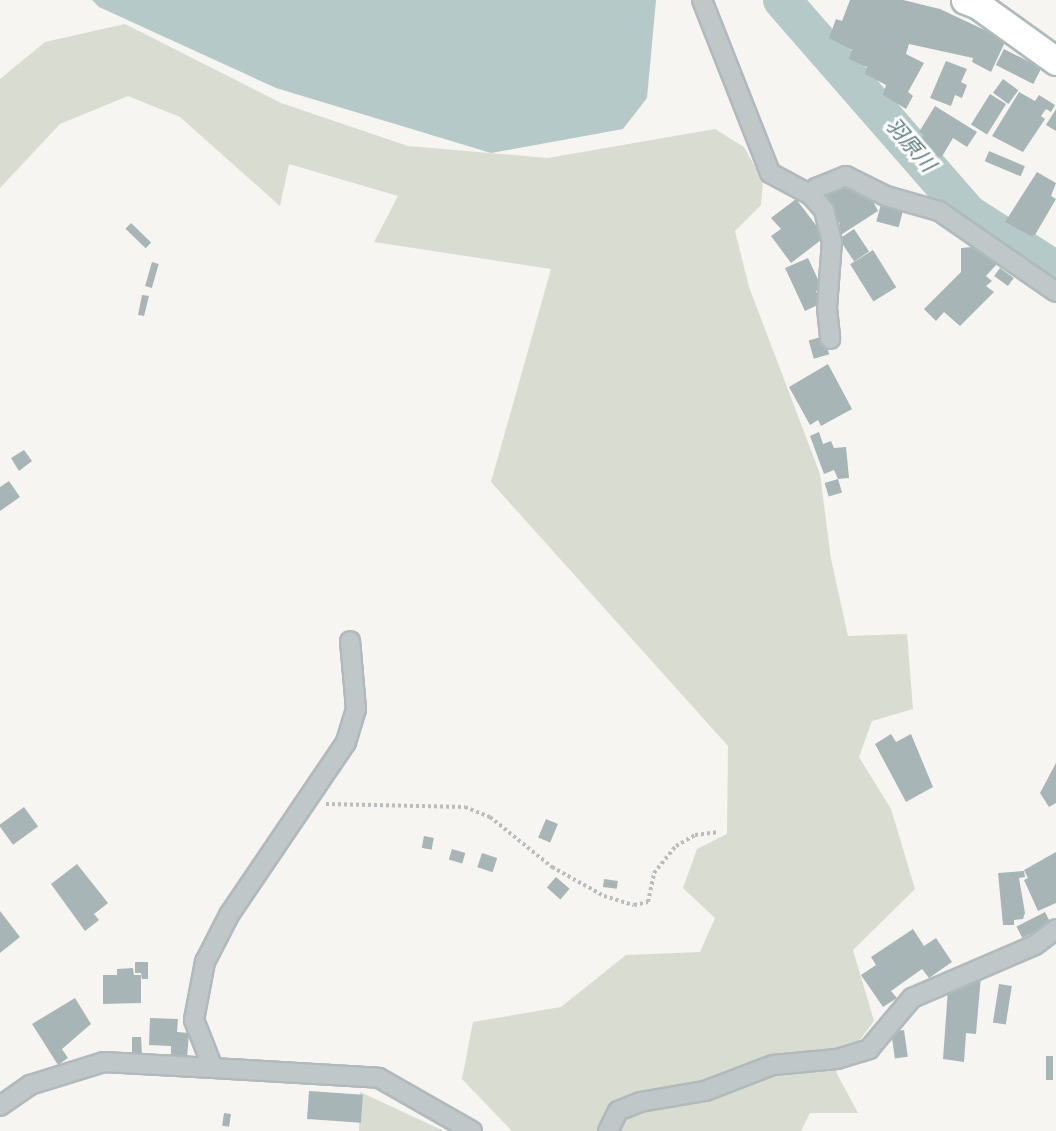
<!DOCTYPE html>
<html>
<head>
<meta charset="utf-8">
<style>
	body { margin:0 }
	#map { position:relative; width:1056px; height:1131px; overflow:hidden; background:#f6f5f2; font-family:Overpass,"Noto Sans JP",sans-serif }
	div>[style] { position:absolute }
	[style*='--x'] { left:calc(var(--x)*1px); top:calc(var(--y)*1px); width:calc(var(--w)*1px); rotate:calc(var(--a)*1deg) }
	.green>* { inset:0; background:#d8dcd1 }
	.water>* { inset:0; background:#b4c9c8 }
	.river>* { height:38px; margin:-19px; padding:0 19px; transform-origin:19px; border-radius:19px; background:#b4c9c8 }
	.building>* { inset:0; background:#a7b5b7; transform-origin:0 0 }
	.path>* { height:4px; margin-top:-2px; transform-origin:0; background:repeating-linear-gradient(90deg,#b8bebf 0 3px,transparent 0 6px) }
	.roads { filter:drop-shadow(2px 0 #b0babc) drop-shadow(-2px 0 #b0babc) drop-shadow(0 2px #b0babc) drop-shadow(0 -2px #b0babc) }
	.street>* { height:18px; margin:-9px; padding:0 9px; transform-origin:9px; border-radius:9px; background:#c0c7c9 }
	.secondary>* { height:27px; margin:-13.5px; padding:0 13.5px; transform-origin:13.5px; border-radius:13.5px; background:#fff }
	span { translate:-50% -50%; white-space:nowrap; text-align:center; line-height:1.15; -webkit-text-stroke:6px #fff; paint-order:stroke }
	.water-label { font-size:21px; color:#5a7c7c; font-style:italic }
</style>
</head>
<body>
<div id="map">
	<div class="green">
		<div style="clip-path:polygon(125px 24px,281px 103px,408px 146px,548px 158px,715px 129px,744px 147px,763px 181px,761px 205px,735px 231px,749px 287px,820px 474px,831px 559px,848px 636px,907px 634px,913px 709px,872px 721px,859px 757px,891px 809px,915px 889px,853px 950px,874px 1021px,836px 1072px,858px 1113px,810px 1113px,801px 1131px,512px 1131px,462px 1079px,473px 1022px,561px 1007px,626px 955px,700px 952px,715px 918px,683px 888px,697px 849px,727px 834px,728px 746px,491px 482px,551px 269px,374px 242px,398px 196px,289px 164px,280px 206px,180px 117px,128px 96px,60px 124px,0 188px,0 79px,45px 42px)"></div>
		<div style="clip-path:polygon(360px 1092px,444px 1131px,359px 1131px)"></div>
	</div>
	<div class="water">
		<div style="clip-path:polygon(92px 0,656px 0,647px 98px,623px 129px,491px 153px,276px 88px,99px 7px)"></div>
	</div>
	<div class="river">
		<div style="--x:782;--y:0;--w:284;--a:48.9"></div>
		<div style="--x:969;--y:214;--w:103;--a:32.8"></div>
	</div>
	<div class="building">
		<div style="clip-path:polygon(850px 0,903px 0,940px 9px,1006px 40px,991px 72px,972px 62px,973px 58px,909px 44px,906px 54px,924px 63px,908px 92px,913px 96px,906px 109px,883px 95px,886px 85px,865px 74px,867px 67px,849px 59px,852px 50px,829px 38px,836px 19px,842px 21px)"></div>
		<div style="left:1004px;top:49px;width:42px;height:18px;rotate:27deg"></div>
		<div style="clip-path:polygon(946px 61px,967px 69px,961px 82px,967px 85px,962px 98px,955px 95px,951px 106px,930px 98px)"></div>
		<div style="left:1003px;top:79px;width:19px;height:17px;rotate:36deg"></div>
		<div style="clip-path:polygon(1019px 92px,1035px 101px,1039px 95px,1055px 105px,1051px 112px,1046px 109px,1041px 116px,1045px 119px,1023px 152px,992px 136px)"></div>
		<div style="left:990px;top:94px;width:19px;height:36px;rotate:32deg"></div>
		<div style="clip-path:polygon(935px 106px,977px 132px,967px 147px,953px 138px,941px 158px,919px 143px,924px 135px,919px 132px)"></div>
		<div style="clip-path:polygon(1056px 109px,1056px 131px,1046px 125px)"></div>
		<div style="left:989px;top:151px;width:39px;height:11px;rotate:23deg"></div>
		<div style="clip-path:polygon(1037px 172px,1056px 183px,1051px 196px,1056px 199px,1035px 235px,1031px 236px,1005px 222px)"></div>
		<div style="clip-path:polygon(842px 186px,871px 197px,878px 211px,839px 236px,835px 228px,840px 224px,824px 197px)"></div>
		<div style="clip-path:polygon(796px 199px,825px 237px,791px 263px,771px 236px,781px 229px,771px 218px)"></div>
		<div style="left:881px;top:204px;width:23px;height:18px;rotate:15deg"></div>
		<div style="left:131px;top:223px;width:28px;height:8px;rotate:44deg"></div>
		<div style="left:854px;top:229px;width:27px;height:18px;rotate:56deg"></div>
		<div style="clip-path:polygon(972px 247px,997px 264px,986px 276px,992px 281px,986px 286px,994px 292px,960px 326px,944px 312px,936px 321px,924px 309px,961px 272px,961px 248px)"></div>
		<div style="left:873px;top:250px;width:44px;height:27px;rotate:58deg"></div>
		<div style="clip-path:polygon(808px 258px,822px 288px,816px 291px,822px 303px,805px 311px,785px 268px)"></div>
		<div style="left:152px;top:262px;width:7px;height:25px;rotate:16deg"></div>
		<div style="left:1000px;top:268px;width:17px;height:10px;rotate:36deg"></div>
		<div style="clip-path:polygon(142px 295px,149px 296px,144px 316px,138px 315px)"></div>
		<div style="left:824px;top:336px;width:19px;height:16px;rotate:74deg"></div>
		<div style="clip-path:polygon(828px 364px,852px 409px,821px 426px,818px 420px,810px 425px,789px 387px)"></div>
		<div style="clip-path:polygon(819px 432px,823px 444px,831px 441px,834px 448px,846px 447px,849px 478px,838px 479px,834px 470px,824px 474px,810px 436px)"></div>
		<div style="clip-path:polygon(24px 450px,32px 461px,19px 471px,11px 458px)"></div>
		<div style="left:838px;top:479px;width:14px;height:14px;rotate:73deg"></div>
		<div style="clip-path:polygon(9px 481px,20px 497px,0 511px,0 487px)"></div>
		<div style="clip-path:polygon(891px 734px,896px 742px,911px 734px,933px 787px,906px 802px,875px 744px)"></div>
		<div style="clip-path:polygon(1056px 763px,1056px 803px,1049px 807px,1040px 793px)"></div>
		<div style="left:24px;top:807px;width:24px;height:31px;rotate:54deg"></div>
		<div style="left:546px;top:819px;width:13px;height:20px;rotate:23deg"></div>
		<div style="left:424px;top:836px;width:10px;height:12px;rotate:11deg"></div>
		<div style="left:452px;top:849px;width:14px;height:11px;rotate:17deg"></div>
		<div style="clip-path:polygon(1056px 852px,1056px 903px,1038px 911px,1024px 880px,1028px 878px,1024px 870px)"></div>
		<div style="left:482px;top:853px;width:16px;height:15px;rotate:18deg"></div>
		<div style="clip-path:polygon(77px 864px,108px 903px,94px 914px,99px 920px,85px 931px,51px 884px)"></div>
		<div style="clip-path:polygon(1024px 871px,1025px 877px,1019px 878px,1025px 913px,1023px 919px,1014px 920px,1014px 925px,1003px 925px,998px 873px)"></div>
		<div style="left:556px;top:877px;width:18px;height:14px;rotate:41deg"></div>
		<div style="left:604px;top:879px;width:14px;height:8px;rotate:8deg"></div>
		<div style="clip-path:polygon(0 911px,20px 937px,0 953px)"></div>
		<div style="left:1045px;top:912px;width:13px;height:32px;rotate:63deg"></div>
		<div style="clip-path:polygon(913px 929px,924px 946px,936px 938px,952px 962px,929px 978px,922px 969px,891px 991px,897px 998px,883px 1007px,861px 975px,876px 965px,871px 957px)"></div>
		<div style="clip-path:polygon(135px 962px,148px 962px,148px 979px,142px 979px,141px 973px,135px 973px)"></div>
		<div style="clip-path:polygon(133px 968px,134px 975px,141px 975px,141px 1003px,103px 1004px,103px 975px,117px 975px,117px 969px)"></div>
		<div style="clip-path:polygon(981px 976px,976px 1034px,966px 1033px,964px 1062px,943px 1059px,948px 989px)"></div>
		<div style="left:999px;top:984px;width:13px;height:39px;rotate:9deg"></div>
		<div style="clip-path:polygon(75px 998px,91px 1024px,62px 1049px,68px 1058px,58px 1065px,32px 1024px)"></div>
		<div style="clip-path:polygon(150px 1018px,178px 1019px,177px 1032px,189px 1033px,187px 1058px,171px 1057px,171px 1046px,149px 1045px)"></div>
		<div style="left:904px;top:1030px;width:27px;height:13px;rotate:82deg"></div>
		<div style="clip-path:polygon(132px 1037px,141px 1037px,142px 1054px,147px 1053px,147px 1057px,132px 1056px)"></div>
		<div style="left:1046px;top:1056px;width:7px;height:24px"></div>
		<div style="left:309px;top:1091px;width:54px;height:28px;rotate:4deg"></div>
		<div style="left:224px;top:1113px;width:7px;height:13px;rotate:8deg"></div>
	</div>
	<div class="path">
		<div style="--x:326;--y:804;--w:139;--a:1.2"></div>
		<div style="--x:465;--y:807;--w:27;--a:22"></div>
		<div style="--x:490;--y:817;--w:80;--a:38.9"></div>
		<div style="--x:552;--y:867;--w:60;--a:29.1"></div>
		<div style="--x:604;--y:896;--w:31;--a:17"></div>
		<div style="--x:634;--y:905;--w:14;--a:-12"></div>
		<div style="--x:648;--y:902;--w:30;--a:-78"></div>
		<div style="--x:654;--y:873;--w:35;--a:-51"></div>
		<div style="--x:676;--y:846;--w:22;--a:-30"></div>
		<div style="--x:695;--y:835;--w:24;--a:-7"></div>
	</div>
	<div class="roads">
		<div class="street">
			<div style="--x:702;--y:0;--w:186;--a:68.5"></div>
			<div style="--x:770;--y:173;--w:47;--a:28.2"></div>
			<div style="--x:811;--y:195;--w:20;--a:49"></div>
			<div style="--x:824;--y:210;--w:32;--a:76"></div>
			<div style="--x:832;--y:241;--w:67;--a:94.3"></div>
			<div style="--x:827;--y:308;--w:31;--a:84"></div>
			<div style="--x:811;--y:195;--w:9;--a:-54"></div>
			<div style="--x:816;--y:188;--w:32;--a:-22"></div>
			<div style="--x:846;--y:176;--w:45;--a:26.6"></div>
			<div style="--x:886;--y:196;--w:55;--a:15.8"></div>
			<div style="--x:939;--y:211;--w:142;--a:34.7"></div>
			<div style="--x:213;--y:1068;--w:52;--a:-111.6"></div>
			<div style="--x:194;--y:1020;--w:59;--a:-79.3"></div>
			<div style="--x:205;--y:962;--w:53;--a:-62.9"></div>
			<div style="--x:229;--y:915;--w:209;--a:-55.9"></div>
			<div style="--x:346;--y:742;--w:34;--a:-73"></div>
			<div style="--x:356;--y:709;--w:68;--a:-95"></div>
			<div style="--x:0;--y:1106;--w:37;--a:-35"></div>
			<div style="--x:30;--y:1085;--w:77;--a:-17.3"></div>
			<div style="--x:104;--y:1062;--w:109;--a:3.2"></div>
			<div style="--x:213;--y:1068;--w:166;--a:3.4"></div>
			<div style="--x:379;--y:1078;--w:107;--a:29.7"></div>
			<div style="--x:608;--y:1131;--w:22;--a:-63"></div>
			<div style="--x:618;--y:1111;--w:24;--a:-22"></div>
			<div style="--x:640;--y:1102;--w:66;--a:-9.6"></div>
			<div style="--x:705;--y:1091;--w:73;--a:-20.9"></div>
			<div style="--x:773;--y:1065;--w:64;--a:-5.4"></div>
			<div style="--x:837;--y:1059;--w:34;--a:-17"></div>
			<div style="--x:869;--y:1049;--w:67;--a:-49.9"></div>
			<div style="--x:912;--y:998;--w:134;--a:-23.3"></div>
			<div style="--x:1035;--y:945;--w:26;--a:-37"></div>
		</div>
		<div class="secondary">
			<div style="--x:965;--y:0;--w:14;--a:21"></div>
			<div style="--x:978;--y:5;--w:96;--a:35.7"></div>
		</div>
	</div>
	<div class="water-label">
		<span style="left:909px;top:146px;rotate:49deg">羽原川</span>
	</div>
</div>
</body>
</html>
